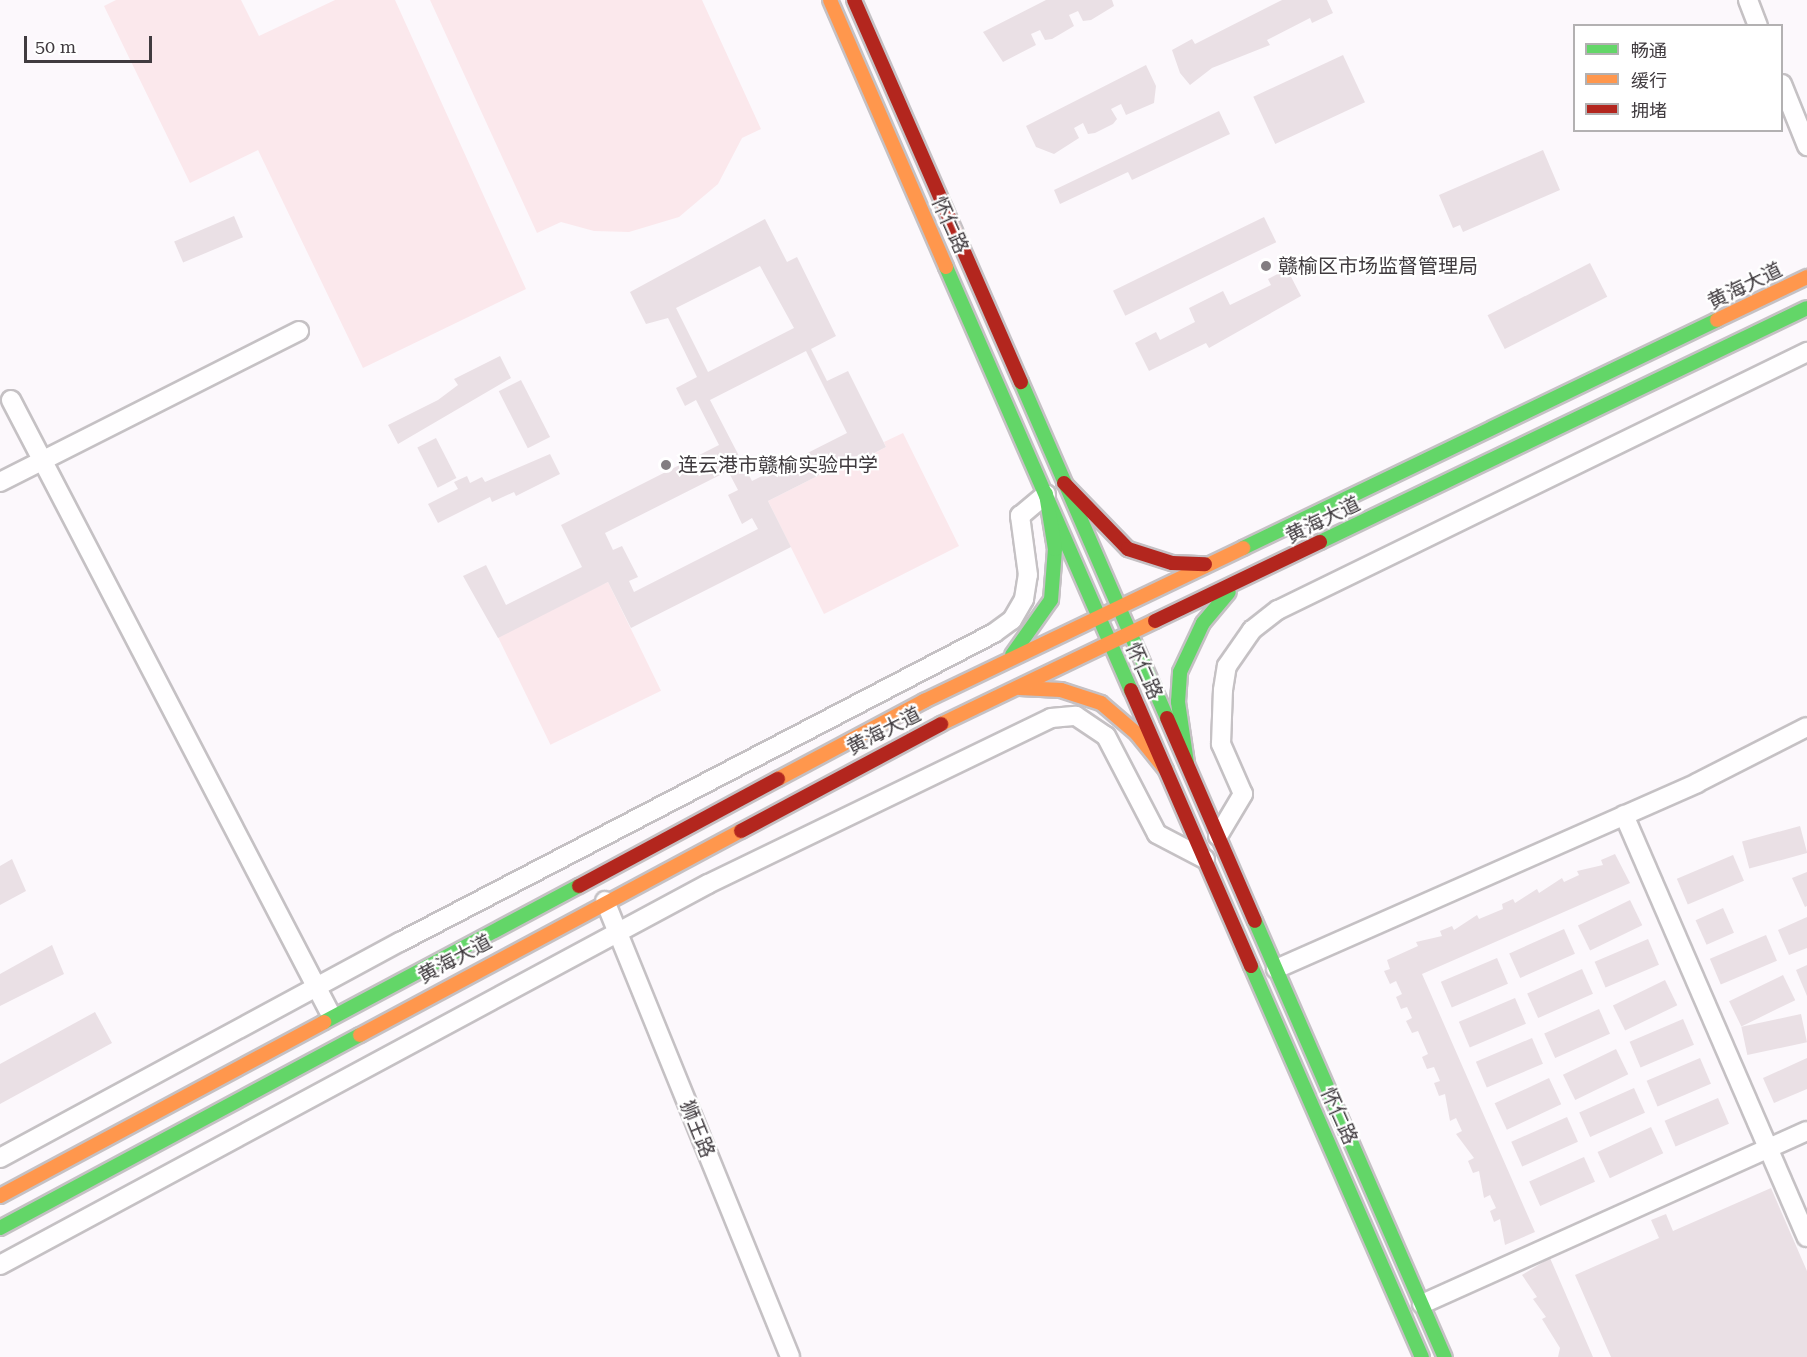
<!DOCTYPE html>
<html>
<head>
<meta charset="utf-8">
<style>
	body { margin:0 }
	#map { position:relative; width:1807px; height:1357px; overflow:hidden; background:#fcf8fc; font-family:"Roboto Serif","Noto Sans SC",serif }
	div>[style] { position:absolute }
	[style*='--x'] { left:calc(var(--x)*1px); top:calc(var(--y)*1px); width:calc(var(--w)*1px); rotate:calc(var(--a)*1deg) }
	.green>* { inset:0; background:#fbe8ec; transform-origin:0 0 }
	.building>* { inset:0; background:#eae0e5; transform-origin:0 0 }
	.roads { filter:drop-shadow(2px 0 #c5c1c4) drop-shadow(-2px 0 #c5c1c4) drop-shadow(0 2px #c5c1c4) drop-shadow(0 -2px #c5c1c4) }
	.street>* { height:18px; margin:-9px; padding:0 9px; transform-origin:9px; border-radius:9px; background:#fffeff }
	.fast>* { height:14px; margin:-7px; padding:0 7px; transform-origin:7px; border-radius:7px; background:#63d668 }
	.slow>* { height:14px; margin:-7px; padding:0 7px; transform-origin:7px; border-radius:7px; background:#ff974d }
	.jam>* { height:14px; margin:-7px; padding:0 7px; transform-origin:7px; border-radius:7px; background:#b3261e }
	.dots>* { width:16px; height:16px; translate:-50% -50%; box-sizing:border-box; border:3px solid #fff; border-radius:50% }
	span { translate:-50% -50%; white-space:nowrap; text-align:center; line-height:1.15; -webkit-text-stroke:4.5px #fff; paint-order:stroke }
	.street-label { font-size:20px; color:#403b3f }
	.poi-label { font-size:20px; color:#403b3f }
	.left { translate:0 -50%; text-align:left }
	.legend { position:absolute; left:1573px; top:24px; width:210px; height:108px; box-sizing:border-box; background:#fff; border:2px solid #b3b1b2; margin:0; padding:8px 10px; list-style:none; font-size:18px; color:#403b3f }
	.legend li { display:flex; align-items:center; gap:12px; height:30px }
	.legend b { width:30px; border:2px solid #b3b1b2 }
	.scale { position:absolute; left:24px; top:36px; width:128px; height:27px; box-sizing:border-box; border:3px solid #403b3f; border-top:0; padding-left:8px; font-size:18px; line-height:21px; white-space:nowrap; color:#403b3f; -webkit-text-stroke:4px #fff; paint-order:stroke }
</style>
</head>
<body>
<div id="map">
	<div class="green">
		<div style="clip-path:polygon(116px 0,241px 0,259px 36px,335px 0,395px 0,526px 289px,363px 368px,258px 150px,190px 183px,104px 6px)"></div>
		<div style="clip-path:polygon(430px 0,702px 0,761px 129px,742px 138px,718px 184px,679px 217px,629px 232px,594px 231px,561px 222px,537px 233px)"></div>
		<div style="clip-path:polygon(903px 433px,959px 546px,824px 614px,768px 501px,859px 455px,862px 460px,886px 447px,884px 442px)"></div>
		<div style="left:608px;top:582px;width:121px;height:123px;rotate:64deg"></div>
	</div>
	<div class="building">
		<div style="clip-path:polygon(1046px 0,1112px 0,1114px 6px,1091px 20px,1083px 21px,1078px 11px,1069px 15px,1074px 26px,1052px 39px,1045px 40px,1040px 30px,1031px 34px,1036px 45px,1003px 62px,983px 32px)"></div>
		<div style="clip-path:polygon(1282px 0,1327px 0,1333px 13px,1312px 23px,1310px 18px,1267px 40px,1270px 45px,1212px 68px,1190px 85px,1180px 73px,1172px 50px,1192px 39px,1195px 44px)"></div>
		<div style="left:1343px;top:55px;width:52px;height:99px;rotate:65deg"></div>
		<div style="clip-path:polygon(1146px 65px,1156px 86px,1154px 103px,1126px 115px,1121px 104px,1111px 109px,1117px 119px,1113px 124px,1095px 133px,1088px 134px,1083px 123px,1074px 128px,1079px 138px,1054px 154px,1036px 147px,1026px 126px)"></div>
		<div style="clip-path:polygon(1219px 111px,1230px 134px,1132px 180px,1128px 172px,1060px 204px,1054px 190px)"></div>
		<div style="clip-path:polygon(1543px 150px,1560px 190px,1463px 232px,1460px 225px,1453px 228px,1439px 195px)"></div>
		<div style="left:234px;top:216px;width:23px;height:65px;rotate:67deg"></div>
		<div style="left:1264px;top:217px;width:28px;height:168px;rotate:64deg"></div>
		<div style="clip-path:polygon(evenodd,765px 219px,787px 262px,797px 257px,836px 336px,811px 349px,827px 381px,848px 371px,886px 447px,861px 460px,859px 455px,768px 501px,791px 547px,631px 628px,608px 582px,498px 638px,463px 576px,486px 565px,506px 605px,582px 567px,561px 525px,719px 445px,696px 400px,685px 406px,676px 388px,697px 377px,668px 318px,646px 324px,630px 292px,765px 219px,760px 266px,794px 328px,708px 372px,676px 308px,760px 266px,765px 219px,806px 351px,847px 433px,752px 481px,710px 400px,806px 351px,765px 219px,728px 471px,738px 490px,728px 495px,742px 524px,752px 518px,758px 529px,634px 592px,629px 581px,638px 577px,622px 546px,613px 550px,605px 533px,728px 471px)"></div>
		<div style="left:1590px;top:263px;width:38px;height:115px;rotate:63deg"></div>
		<div style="clip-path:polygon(1287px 269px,1301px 296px,1209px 348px,1206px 343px,1149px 371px,1135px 343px,1156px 332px,1160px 340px,1195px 322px,1189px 308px,1223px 291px,1230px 305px,1271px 285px,1268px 279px)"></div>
		<div style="clip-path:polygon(500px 356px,511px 378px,398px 444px,388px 425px,438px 400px,458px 385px,454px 379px)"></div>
		<div style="left:521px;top:380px;width:64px;height:25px;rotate:63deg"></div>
		<div style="left:436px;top:438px;width:45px;height:21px;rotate:63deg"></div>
		<div style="clip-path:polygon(550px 454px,560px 474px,516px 496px,514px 492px,492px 502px,490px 497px,438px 523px,428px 504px,458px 489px,454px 482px,467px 476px,470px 483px,482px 477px,485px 482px)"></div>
		<div style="left:1800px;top:826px;width:28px;height:60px;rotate:75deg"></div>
		<div style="clip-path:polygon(1615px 854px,1630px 883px,1422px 974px,1535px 1232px,1505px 1245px,1500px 1219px,1494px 1222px,1490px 1211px,1496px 1208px,1490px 1195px,1484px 1198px,1479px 1171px,1473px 1173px,1468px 1161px,1474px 1158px,1456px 1134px,1462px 1131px,1456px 1118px,1450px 1121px,1445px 1094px,1439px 1096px,1434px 1083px,1440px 1081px,1434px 1067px,1427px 1069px,1422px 1057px,1428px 1054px,1418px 1031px,1412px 1033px,1406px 1021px,1412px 1018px,1407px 1007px,1401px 1009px,1396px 997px,1402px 994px,1396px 981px,1390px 984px,1384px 971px,1390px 969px,1387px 960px,1418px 946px,1416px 942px,1442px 936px,1440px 931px,1452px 926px,1454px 930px,1477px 915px,1479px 919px,1503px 909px,1502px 904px,1513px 899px,1515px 903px,1537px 889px,1539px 893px,1562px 878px,1564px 882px,1579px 875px,1577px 871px,1603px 865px,1601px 860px)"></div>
		<div style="left:1733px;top:855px;width:28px;height:61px;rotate:67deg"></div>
		<div style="clip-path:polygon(12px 859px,26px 891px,0 905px,0 866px)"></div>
		<div style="clip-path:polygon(1807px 872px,1807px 906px,1805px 907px,1792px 878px)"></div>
		<div style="left:1630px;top:900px;width:28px;height:58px;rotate:64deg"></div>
		<div style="left:1723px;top:908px;width:27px;height:30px;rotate:66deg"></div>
		<div style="clip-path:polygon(1807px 917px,1807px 948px,1789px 955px,1778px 930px)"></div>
		<div style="left:1564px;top:929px;width:27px;height:60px;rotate:66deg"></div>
		<div style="left:1766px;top:935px;width:28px;height:61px;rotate:67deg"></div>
		<div style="left:1648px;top:939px;width:28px;height:58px;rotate:67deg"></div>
		<div style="clip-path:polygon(52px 945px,64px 974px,0 1006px,0 974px)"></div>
		<div style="left:1497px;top:958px;width:28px;height:61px;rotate:67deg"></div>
		<div style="clip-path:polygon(1807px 965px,1807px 996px,1796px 970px)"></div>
		<div style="left:1582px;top:969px;width:27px;height:60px;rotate:66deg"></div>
		<div style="left:1783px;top:975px;width:28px;height:60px;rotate:64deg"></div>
		<div style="left:1665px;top:980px;width:28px;height:58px;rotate:64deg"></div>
		<div style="left:1515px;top:998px;width:28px;height:61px;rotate:67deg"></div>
		<div style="left:1599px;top:1009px;width:27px;height:60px;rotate:66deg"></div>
		<div style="clip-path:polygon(95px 1012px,112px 1043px,0 1104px,0 1064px)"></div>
		<div style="left:1801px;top:1014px;width:29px;height:61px;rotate:78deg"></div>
		<div style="left:1683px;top:1019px;width:28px;height:58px;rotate:67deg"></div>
		<div style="left:1532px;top:1038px;width:28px;height:61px;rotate:67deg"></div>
		<div style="left:1616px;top:1049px;width:28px;height:59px;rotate:64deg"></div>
		<div style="left:1700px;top:1058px;width:28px;height:58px;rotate:67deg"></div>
		<div style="clip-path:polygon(1807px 1058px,1807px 1089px,1774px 1103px,1763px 1078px)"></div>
		<div style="left:1549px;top:1078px;width:29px;height:60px;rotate:65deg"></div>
		<div style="left:1634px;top:1088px;width:27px;height:60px;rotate:66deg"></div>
		<div style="left:1718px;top:1098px;width:28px;height:58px;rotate:67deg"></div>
		<div style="left:1567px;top:1117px;width:27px;height:61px;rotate:66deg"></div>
		<div style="left:1651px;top:1127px;width:29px;height:59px;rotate:65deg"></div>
		<div style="left:1584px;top:1157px;width:27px;height:60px;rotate:66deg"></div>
		<div style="clip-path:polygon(1771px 1188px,1807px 1271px,1807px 1357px,1611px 1357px,1575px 1275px,1659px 1238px,1651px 1220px,1666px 1214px,1673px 1231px)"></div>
		<div style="clip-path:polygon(1550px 1258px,1593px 1357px,1558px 1357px,1560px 1348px,1542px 1319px,1546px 1317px,1533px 1299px,1537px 1297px,1522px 1275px)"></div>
	</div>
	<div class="roads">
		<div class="street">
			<div style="--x:1748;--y:0;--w:28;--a:69"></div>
			<div style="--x:1782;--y:84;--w:67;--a:68"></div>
			<div style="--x:11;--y:400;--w:693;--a:62.51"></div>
			<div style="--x:0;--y:482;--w:335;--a:-26.8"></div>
			<div style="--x:1624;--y:815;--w:460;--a:66.6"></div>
			<div style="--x:1218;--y:836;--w:49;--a:-59.2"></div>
			<div style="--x:1243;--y:794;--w:55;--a:-113.7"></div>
			<div style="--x:1221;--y:744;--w:54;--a:-87.9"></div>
			<div style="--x:1223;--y:690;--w:24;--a:-81"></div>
			<div style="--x:1227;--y:666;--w:44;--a:-55.2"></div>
			<div style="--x:1252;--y:630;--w:33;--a:-38"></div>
			<div style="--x:1278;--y:610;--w:589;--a:-26"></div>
			<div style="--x:605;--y:901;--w:492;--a:67.9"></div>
			<div style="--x:1276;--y:969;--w:460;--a:-23.8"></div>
			<div style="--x:1697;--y:783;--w:123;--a:-27"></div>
			<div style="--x:0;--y:1158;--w:455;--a:-28.4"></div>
			<div style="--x:400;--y:942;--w:670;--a:-27.48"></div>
			<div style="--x:994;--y:633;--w:22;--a:-36"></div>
			<div style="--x:1012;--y:620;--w:24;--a:-60"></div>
			<div style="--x:1024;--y:599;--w:24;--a:-81"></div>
			<div style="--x:1028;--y:575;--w:60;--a:-97.7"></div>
			<div style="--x:1020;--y:516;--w:34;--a:-40"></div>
			<div style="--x:0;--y:1265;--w:804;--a:-28.29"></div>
			<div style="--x:708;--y:884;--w:381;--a:-25.8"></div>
			<div style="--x:1051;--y:718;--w:25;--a:-5"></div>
			<div style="--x:1076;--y:716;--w:36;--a:34"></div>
			<div style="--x:1106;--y:736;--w:110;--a:62.5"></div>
			<div style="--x:1157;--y:834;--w:54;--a:27.5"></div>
			<div style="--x:1422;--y:1304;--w:422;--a:-24.2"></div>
		</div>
		<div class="fast">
			<div style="--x:946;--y:267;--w:462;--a:66.4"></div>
			<div style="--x:1021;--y:382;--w:366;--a:66.5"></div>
			<div style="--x:1320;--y:542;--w:540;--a:-25.66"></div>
			<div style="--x:1243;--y:548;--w:526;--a:-25.69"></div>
			<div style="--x:1012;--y:655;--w:67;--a:-54.7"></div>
			<div style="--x:1051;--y:600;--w:51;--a:-85.5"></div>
			<div style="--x:1055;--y:549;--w:56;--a:-99.3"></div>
			<div style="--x:1187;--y:763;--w:62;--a:-98.4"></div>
			<div style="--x:1178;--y:702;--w:30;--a:-86"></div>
			<div style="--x:1180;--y:672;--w:54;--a:-64.9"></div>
			<div style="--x:1203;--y:623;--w:40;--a:-50"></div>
			<div style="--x:1255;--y:921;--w:476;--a:66.5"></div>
			<div style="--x:1251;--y:966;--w:427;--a:66.4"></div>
			<div style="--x:324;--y:1022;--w:289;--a:-28.1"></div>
			<div style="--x:0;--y:1228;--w:408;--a:-28.2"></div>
		</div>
		<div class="slow">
			<div style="--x:830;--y:0;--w:291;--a:66.5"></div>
			<div style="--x:1717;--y:320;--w:100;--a:-25.5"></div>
			<div style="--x:1020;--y:688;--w:41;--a:2.8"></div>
			<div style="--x:1061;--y:690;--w:42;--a:18"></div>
			<div style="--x:1101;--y:703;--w:48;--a:40.7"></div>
			<div style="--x:1137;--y:734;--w:46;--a:51.1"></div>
			<div style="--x:941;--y:724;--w:237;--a:-25.7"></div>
			<div style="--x:778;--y:779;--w:166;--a:-28.1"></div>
			<div style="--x:924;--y:701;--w:354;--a:-25.6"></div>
			<div style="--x:360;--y:1035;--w:432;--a:-28.2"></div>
			<div style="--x:0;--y:1196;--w:368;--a:-28.2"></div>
		</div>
		<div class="jam">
			<div style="--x:854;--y:0;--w:417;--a:66.4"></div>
			<div style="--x:1064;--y:483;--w:92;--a:45.9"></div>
			<div style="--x:1128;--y:549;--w:46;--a:17.7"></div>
			<div style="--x:1172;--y:563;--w:33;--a:2"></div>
			<div style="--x:1155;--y:621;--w:183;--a:-25.6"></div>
			<div style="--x:1131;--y:690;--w:301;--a:66.5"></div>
			<div style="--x:1167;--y:718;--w:221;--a:66.6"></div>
			<div style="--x:741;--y:831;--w:227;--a:-28.1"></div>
			<div style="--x:579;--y:886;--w:226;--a:-28.3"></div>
		</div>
	</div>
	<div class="dots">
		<div style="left:1266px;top:266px;background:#827d81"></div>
		<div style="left:666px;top:465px;background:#827d81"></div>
	</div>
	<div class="street-label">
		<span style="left:950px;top:225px;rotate:66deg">怀仁路</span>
		<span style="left:1745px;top:286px;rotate:-26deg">黄海大道</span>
		<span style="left:1323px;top:520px;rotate:-26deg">黄海大道</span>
		<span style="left:1144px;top:671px;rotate:66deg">怀仁路</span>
		<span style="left:884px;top:731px;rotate:-27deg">黄海大道</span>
		<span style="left:455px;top:959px;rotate:-28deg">黄海大道</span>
		<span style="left:1339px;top:1116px;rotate:66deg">怀仁路</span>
		<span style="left:697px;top:1129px;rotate:68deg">狮王路</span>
	</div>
	<div class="poi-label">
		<span class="left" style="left:1278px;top:266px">赣榆区市场监督管理局</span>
		<span class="left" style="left:678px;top:465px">连云港市赣榆实验中学</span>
	</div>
	<ul class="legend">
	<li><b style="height:8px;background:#63d668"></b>畅通</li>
	<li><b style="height:8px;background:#ff974d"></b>缓行</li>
	<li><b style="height:8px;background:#b3261e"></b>拥堵</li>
	</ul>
	<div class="scale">50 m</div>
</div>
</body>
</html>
